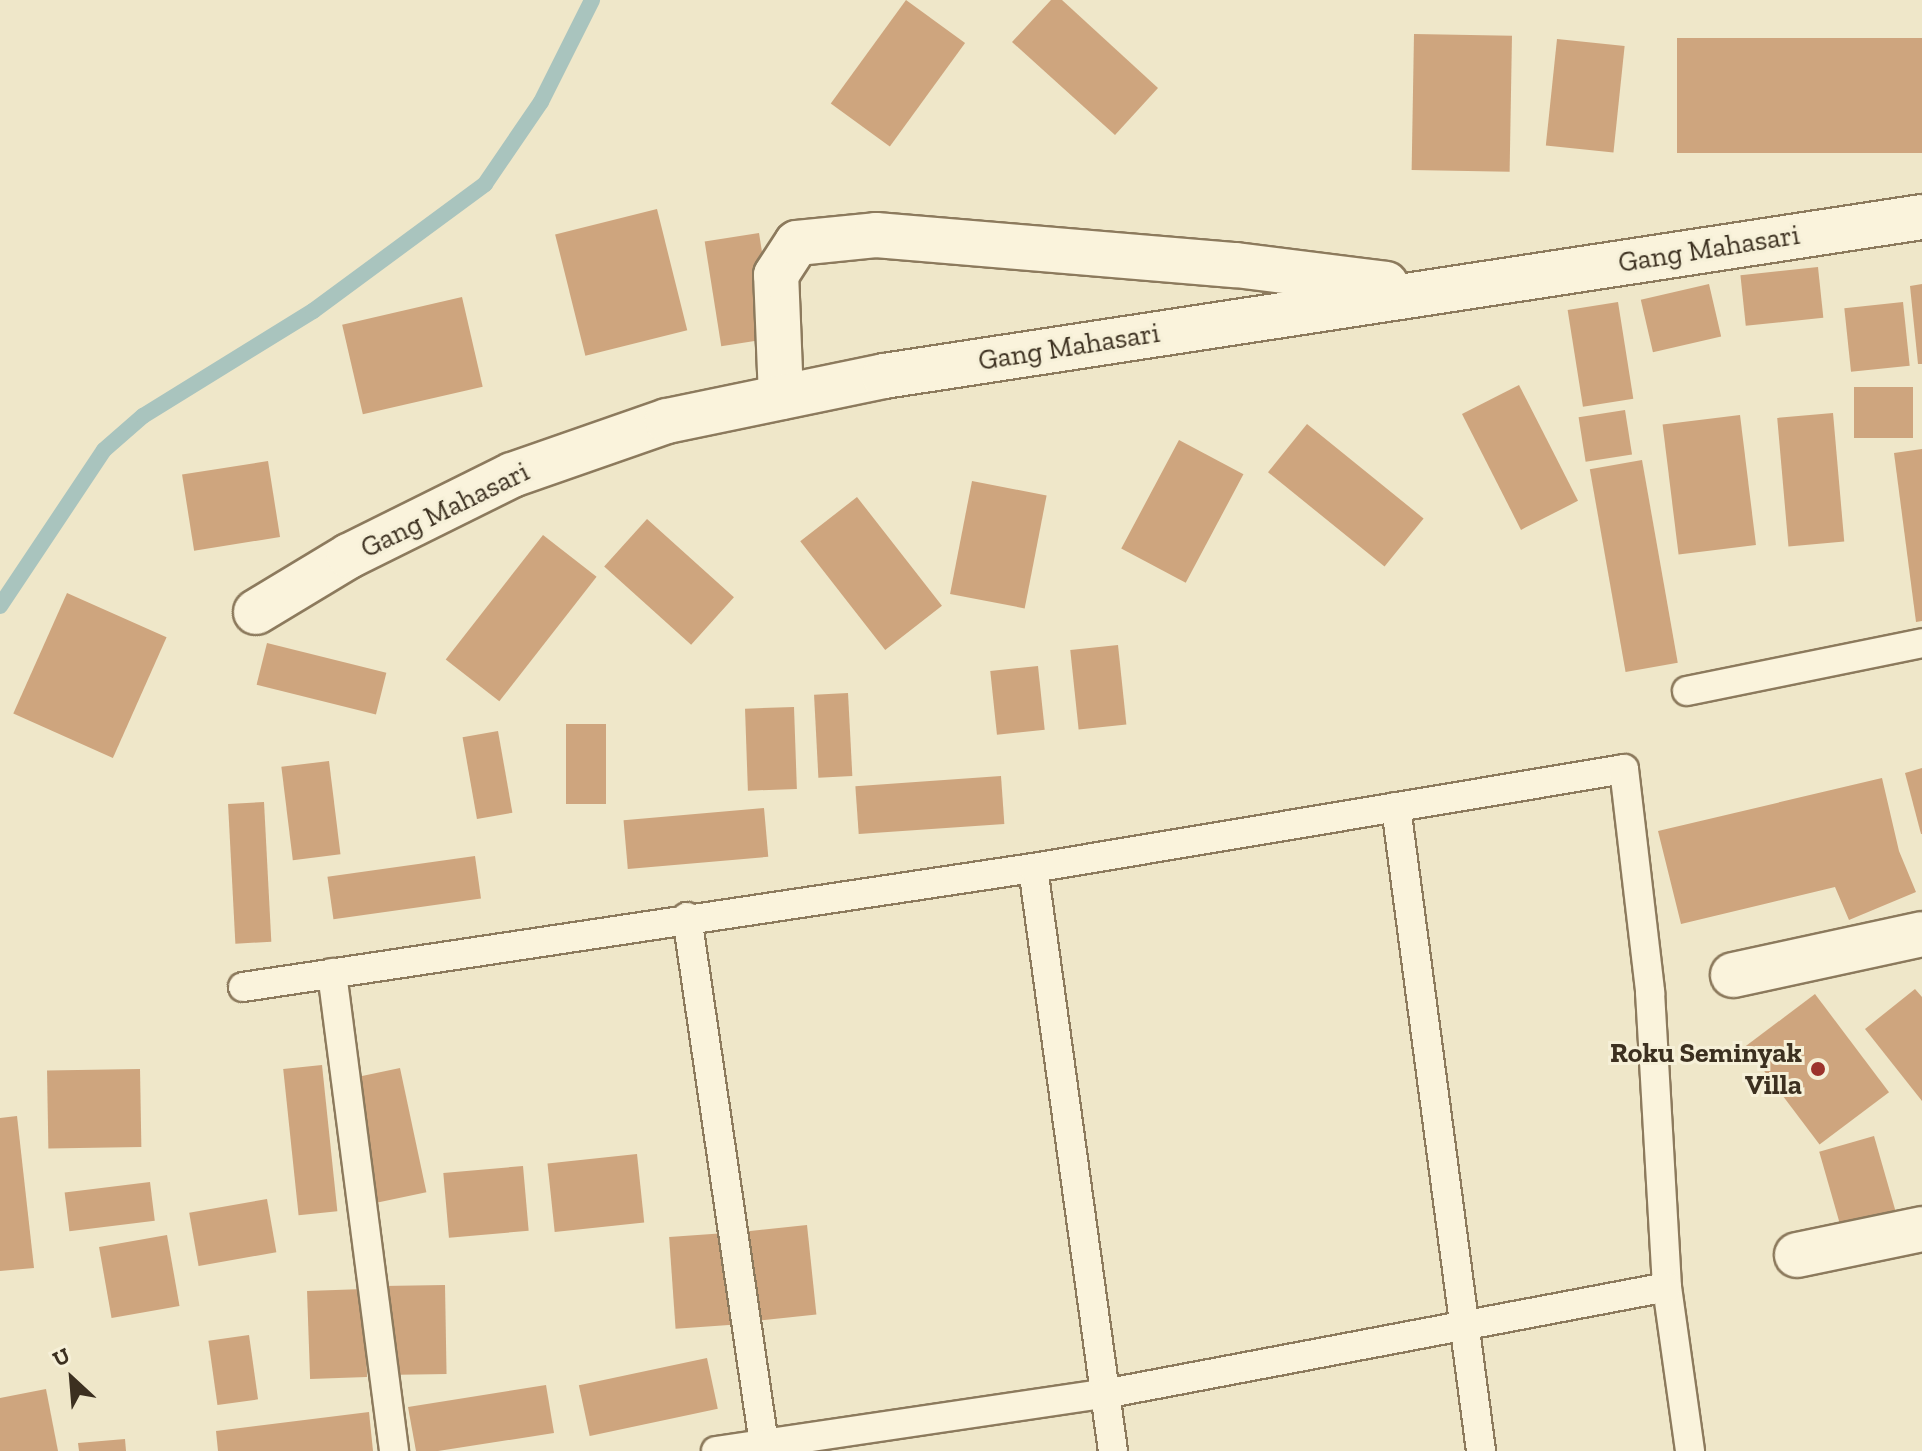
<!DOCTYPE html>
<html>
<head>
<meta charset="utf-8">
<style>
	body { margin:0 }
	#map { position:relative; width:1922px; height:1451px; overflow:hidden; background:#efe7c9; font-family:"Zilla Slab",serif }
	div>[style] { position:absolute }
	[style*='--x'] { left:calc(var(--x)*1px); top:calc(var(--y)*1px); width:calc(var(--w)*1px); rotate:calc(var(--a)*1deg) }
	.stream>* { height:16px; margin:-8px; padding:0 8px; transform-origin:8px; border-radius:8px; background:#a9c4be }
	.building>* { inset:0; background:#cea57e; transform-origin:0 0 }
	.roads { filter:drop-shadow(2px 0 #8c7a5d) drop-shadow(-2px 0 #8c7a5d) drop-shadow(0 2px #8c7a5d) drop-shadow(0 -2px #8c7a5d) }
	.service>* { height:28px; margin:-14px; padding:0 14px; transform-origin:14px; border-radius:14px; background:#faf3dc }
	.minor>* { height:44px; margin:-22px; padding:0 22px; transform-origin:22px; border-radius:22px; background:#faf3dc }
	.dots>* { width:22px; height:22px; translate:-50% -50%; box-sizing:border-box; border:4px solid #f6f0d8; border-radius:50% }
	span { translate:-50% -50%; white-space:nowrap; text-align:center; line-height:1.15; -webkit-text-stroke:6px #f6f0d8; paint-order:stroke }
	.street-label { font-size:28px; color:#3c3020 }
	.poi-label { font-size:28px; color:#3c3020; font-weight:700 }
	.right { translate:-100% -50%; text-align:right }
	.north { position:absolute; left:32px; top:1339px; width:80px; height:80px; -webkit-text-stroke:6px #f6f0d8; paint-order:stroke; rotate:334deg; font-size:22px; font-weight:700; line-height:32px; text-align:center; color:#3c3020 }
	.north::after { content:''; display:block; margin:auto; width:28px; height:36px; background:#3c3020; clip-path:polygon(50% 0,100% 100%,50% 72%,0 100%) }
</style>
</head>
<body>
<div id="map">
	<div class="stream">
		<div style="--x:0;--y:606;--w:187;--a:-56.3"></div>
		<div style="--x:104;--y:450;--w:52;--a:-41.1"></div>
		<div style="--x:143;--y:416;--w:200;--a:-31.7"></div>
		<div style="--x:313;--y:311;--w:214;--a:-36.4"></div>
		<div style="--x:485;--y:184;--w:99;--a:-55.7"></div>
		<div style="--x:541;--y:102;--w:114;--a:-63.4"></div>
	</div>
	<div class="building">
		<div style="left:906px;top:0;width:73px;height:128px;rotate:36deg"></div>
		<div style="clip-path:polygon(1051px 0,1062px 0,1158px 88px,1115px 135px,1012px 42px)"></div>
		<div style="left:1414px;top:34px;width:98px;height:136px;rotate:1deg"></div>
		<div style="left:1922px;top:38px;width:115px;height:245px;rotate:90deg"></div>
		<div style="left:1557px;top:39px;width:68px;height:107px;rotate:6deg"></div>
		<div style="left:657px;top:209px;width:125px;height:105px;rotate:76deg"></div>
		<div style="left:759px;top:233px;width:106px;height:55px;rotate:81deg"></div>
		<div style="left:1818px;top:267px;width:51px;height:78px;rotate:84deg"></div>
		<div style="left:1709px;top:284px;width:54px;height:70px;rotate:77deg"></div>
		<div style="clip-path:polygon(1922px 284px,1922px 364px,1918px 364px,1910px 286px)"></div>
		<div style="left:462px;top:297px;width:92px;height:123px;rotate:77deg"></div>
		<div style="left:1618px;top:302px;width:98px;height:51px;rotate:81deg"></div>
		<div style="left:1903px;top:302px;width:64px;height:59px;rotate:84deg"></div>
		<div style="left:1519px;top:385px;width:130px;height:64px;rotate:63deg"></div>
		<div style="left:1854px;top:387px;width:59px;height:51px"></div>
		<div style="left:1625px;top:410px;width:45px;height:47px;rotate:81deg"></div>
		<div style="left:1833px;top:413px;width:129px;height:56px;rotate:85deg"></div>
		<div style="left:1740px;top:415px;width:131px;height:78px;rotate:83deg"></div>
		<div style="left:1307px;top:424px;width:150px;height:62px;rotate:39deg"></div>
		<div style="left:1179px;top:440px;width:73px;height:123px;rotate:28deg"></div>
		<div style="clip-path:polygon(1922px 449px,1922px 621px,1916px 622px,1894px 453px)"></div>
		<div style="left:1642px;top:460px;width:206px;height:53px;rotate:80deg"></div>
		<div style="left:268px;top:461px;width:77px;height:87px;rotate:81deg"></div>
		<div style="left:972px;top:481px;width:76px;height:115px;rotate:11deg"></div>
		<div style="left:857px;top:497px;width:138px;height:72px;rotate:52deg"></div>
		<div style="left:647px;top:519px;width:117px;height:64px;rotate:42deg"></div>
		<div style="left:543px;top:535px;width:68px;height:158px;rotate:38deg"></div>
		<div style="left:67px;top:593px;width:109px;height:132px;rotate:24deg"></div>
		<div style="left:267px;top:643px;width:123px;height:43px;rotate:14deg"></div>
		<div style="left:1118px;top:645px;width:80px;height:48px;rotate:84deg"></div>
		<div style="left:1038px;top:666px;width:64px;height:48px;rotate:84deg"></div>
		<div style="left:848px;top:693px;width:83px;height:34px;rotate:87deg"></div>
		<div style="left:794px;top:707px;width:82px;height:49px;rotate:88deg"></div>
		<div style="left:566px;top:724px;width:40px;height:80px"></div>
		<div style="left:498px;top:731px;width:83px;height:36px;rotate:80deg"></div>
		<div style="left:329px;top:761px;width:94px;height:48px;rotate:83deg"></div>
		<div style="clip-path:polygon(1922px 768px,1922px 834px,1921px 834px,1905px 773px)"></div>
		<div style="left:1001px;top:776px;width:48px;height:146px;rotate:86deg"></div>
		<div style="clip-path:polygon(1882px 778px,1899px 851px,1916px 892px,1849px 920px,1835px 887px,1681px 924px,1658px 831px)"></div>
		<div style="left:264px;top:802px;width:140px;height:36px;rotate:87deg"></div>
		<div style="left:764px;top:808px;width:49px;height:141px;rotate:85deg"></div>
		<div style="left:475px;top:856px;width:43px;height:149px;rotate:82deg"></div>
		<div style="clip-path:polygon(1915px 989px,1922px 997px,1922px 1101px,1865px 1029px)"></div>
		<div style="left:1815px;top:994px;width:123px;height:87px;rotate:53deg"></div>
		<div style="left:322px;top:1065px;width:147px;height:39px;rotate:84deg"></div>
		<div style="left:400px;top:1068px;width:127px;height:51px;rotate:78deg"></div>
		<div style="left:140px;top:1069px;width:78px;height:93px;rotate:89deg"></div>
		<div style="clip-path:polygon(17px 1116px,34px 1268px,0 1271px,0 1118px)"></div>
		<div style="left:1874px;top:1136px;width:97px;height:57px;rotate:74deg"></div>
		<div style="left:637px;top:1154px;width:69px;height:90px;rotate:84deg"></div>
		<div style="left:523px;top:1166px;width:65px;height:80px;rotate:85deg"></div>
		<div style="left:150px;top:1182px;width:39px;height:86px;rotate:83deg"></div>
		<div style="left:267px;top:1199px;width:54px;height:79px;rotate:80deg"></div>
		<div style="left:807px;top:1225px;width:90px;height:64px;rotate:84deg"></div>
		<div style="left:726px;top:1233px;width:92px;height:57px;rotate:86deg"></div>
		<div style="left:167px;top:1235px;width:72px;height:69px;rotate:80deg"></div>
		<div style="left:445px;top:1285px;width:89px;height:63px;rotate:89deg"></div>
		<div style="left:364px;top:1289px;width:88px;height:57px;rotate:88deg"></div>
		<div style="left:249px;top:1335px;width:65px;height:41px;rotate:82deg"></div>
		<div style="left:707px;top:1358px;width:52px;height:131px;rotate:78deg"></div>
		<div style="clip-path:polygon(546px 1385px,554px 1433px,438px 1451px,416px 1451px,408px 1407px)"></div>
		<div style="clip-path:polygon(46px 1389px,58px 1451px,0 1451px,0 1398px)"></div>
		<div style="clip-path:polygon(369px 1412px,373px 1451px,218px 1451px,216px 1431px)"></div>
		<div style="clip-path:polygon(125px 1439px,126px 1451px,79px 1451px,78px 1443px)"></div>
	</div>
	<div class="roads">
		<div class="service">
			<div style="--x:1687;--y:691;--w:240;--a:-11.5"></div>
			<div style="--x:1396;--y:807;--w:650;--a:82.48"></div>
			<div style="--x:1033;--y:868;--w:588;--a:82.19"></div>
			<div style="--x:687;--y:917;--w:540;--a:81.69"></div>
			<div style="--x:332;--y:973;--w:482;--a:82.6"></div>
			<div style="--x:243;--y:987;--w:799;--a:-8.57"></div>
			<div style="--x:1033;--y:868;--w:599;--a:-9.51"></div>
			<div style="--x:1624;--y:769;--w:225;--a:83.3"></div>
			<div style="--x:1650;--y:992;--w:295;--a:86.7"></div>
			<div style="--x:1667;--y:1287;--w:166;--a:82"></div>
			<div style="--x:716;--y:1451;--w:392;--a:-8.4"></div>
			<div style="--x:1104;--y:1394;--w:573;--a:-10.76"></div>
		</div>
		<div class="minor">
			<div style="--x:781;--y:397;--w:122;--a:-92.3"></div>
			<div style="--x:776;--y:275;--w:38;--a:-57"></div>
			<div style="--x:797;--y:243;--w:79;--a:-5.8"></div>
			<div style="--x:876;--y:235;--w:361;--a:4.8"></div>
			<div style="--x:1236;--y:265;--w:151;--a:7.2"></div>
			<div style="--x:256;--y:612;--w:109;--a:-31.1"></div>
			<div style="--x:349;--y:556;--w:182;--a:-26.4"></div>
			<div style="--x:512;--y:475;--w:164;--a:-19.2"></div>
			<div style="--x:667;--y:421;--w:222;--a:-11.7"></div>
			<div style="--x:884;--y:376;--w:1050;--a:-8.71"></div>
			<div style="--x:1733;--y:975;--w:193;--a:-12.2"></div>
			<div style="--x:1797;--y:1255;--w:128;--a:-11.7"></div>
		</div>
	</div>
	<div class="dots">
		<div style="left:1818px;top:1069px;background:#9c332c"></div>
	</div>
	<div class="street-label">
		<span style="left:1709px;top:249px;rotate:-9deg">Gang Mahasari</span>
		<span style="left:1069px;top:347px;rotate:-9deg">Gang Mahasari</span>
		<span style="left:445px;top:510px;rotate:-26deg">Gang Mahasari</span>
	</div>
	<div class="poi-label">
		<span class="right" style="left:1802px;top:1069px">Roku Seminyak<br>Villa</span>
	</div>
	<div class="north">U</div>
</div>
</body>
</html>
